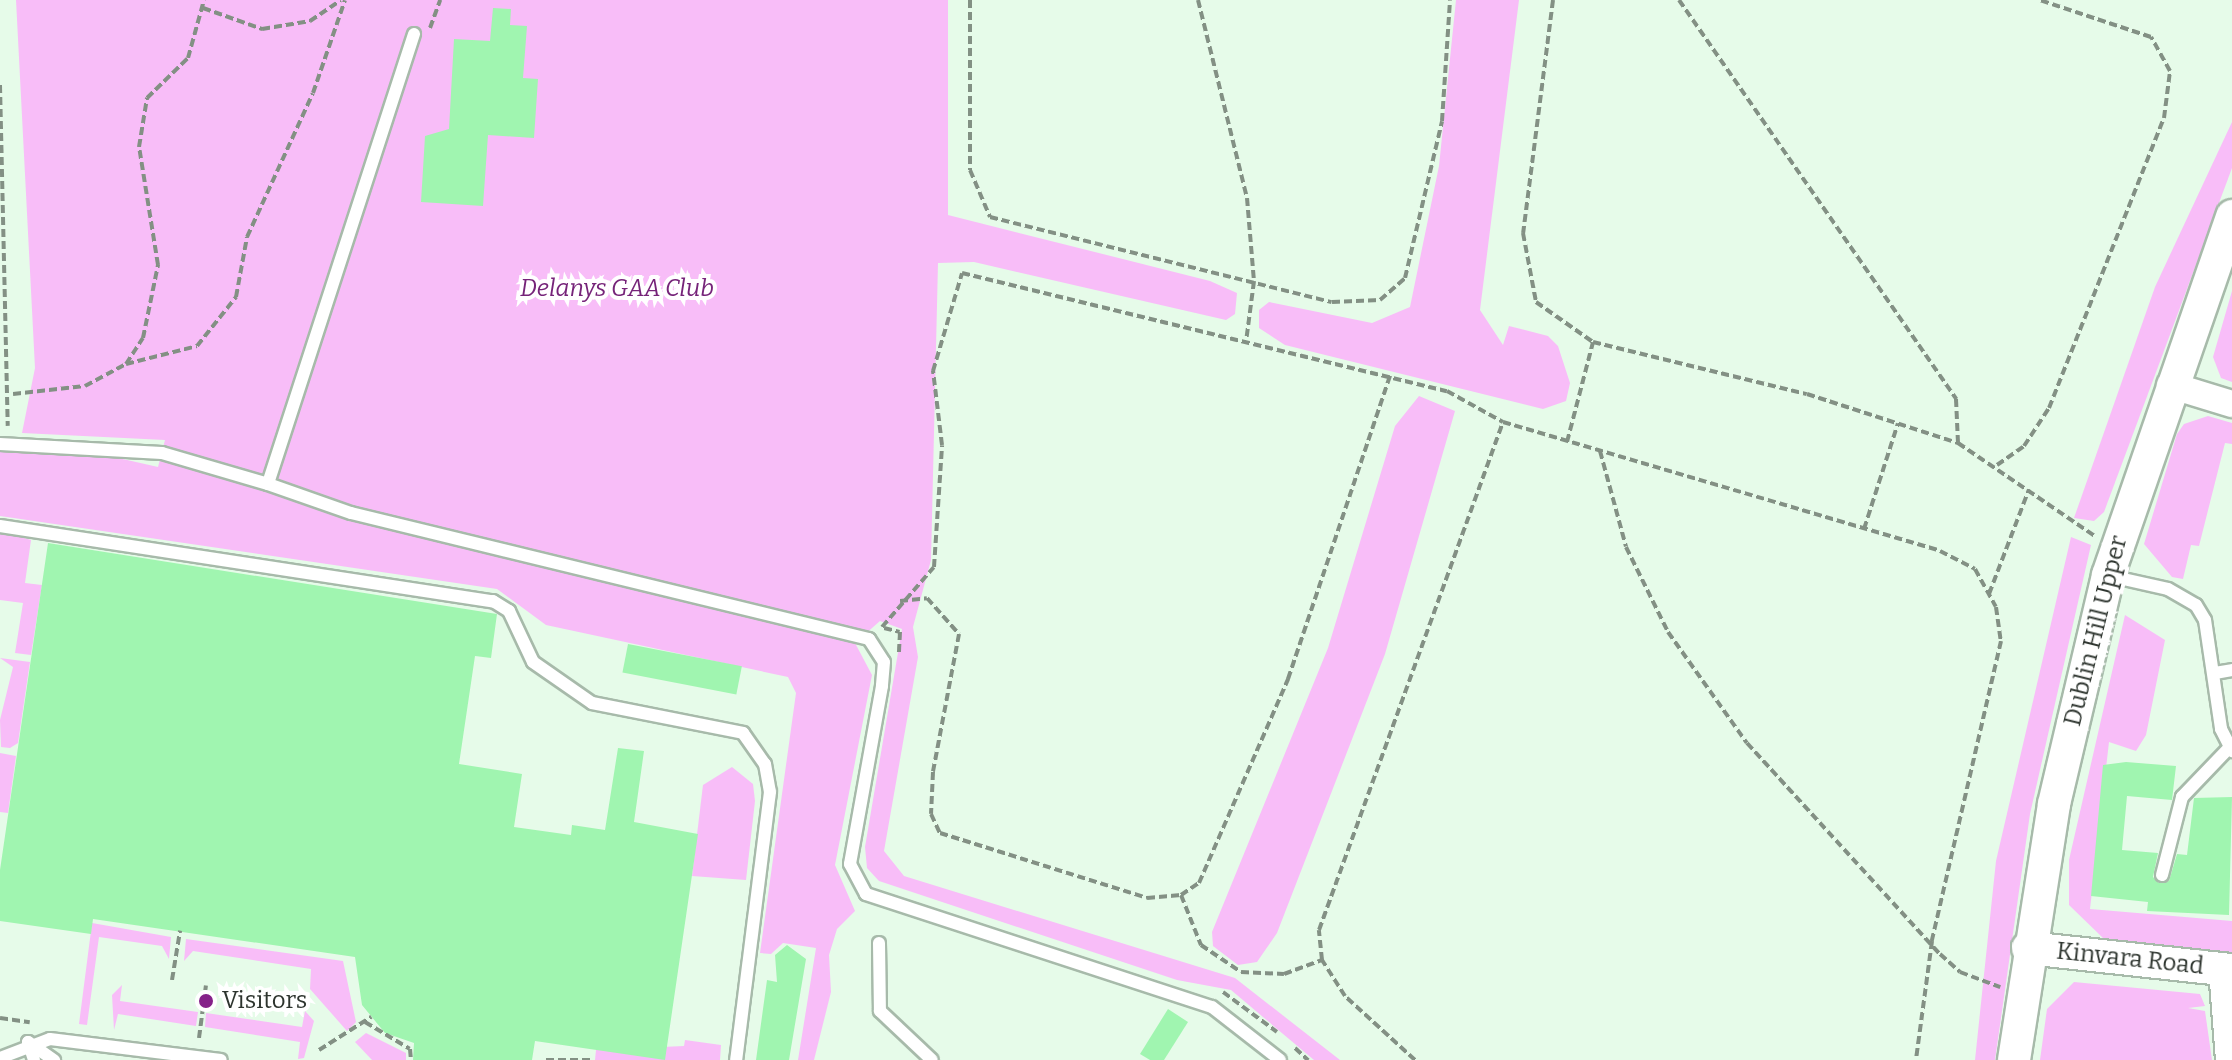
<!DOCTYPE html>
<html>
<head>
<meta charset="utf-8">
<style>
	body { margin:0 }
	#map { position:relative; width:2232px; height:1060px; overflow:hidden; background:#e6fbe9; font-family:Bitter,serif }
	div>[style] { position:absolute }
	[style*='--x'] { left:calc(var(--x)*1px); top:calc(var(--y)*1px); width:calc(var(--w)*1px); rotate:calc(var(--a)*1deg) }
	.green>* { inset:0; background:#f8bdf8 }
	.building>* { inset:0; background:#a0f5b0; transform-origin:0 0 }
	.path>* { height:4px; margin-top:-2px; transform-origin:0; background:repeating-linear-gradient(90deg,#839084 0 8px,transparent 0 12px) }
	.roads { filter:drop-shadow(2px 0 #a7baaa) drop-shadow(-2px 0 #a7baaa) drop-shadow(0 2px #a7baaa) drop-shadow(0 -2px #a7baaa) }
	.service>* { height:12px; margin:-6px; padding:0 6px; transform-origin:6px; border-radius:6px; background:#fff }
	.minor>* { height:26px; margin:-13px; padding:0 13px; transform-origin:13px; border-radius:13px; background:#fff }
	.tertiary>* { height:32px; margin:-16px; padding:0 16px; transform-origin:16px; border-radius:16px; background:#fff }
	.dots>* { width:22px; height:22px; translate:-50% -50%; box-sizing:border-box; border:4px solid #fff; border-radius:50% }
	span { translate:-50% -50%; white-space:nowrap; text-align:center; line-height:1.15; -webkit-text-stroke:8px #fff; paint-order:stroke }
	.park-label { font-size:24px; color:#762479; font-style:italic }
	.street-label { font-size:24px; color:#2d342e }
	.poi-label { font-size:24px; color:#2d342e }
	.left { translate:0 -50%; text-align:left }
</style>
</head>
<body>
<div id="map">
	<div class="green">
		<div style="clip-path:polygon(16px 0,948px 0,948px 215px,1210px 281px,1237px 293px,1235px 314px,1226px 320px,974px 262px,938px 263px,931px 560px,913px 627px,918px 657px,884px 851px,904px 876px,1235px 978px,1340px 1060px,1314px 1060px,1231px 990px,1177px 980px,879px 881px,867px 868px,865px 847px,902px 629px,880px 621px,855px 643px,872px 675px,835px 865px,855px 911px,837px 929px,829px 955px,831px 992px,814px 1060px,798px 1060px,816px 948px,783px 943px,771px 954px,760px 953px,796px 693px,788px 677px,546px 625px,497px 589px,0 516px,0 452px,83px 450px,158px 467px,165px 440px,22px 433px,35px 368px)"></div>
		<div style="clip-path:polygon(1456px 0,1519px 0,1480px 310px,1503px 345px,1509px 326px,1548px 336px,1558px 346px,1570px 383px,1566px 401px,1543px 409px,1285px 345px,1259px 328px,1259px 310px,1269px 302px,1372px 323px,1410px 307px,1439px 166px)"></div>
		<div style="clip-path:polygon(2232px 122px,2232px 168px,2104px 512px,2094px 521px,2074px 518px,2155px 287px)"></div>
		<div style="clip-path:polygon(2232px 291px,2232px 382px,2221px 378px,2213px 357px)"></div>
		<div style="clip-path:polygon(1419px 396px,1455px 411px,1385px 654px,1277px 933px,1257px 962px,1238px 965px,1213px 946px,1212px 932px,1328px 648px,1395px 426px)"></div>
		<div style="clip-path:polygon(2208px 416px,2232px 423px,2232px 444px,2225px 443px,2199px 546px,2191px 545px,2183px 579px,2172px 577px,2144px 544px,2177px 434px,2184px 424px)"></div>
		<div style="clip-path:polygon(0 531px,31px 540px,25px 583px,42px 585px,31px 655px,15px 653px,23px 603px,0 600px)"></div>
		<div style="clip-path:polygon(2071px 537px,2091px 545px,2030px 814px,1995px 1060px,1975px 1060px,1996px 861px)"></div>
		<div style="clip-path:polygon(2125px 615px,2165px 640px,2146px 735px,2136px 751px,2109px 742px,2090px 909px,2232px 921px,2232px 957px,2103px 938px,2069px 905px,2069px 860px)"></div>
		<div style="clip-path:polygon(0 658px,30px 662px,18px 743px,10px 748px,1px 747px,0 720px,13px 667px)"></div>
		<div style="clip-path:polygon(0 753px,16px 756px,8px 813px,0 812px)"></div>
		<div style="clip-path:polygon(732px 767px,753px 784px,755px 801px,746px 880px,692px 876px,703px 785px)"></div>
		<div style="clip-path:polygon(92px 923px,171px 937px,169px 959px,162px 946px,99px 937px,87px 1025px,79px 1024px)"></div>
		<div style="clip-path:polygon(186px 939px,343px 961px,356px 1022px,347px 1031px,310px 989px,311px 969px,193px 951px,184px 961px)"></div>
		<div style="clip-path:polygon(2074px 982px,2200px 994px,2205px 1006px,2188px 1008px,2205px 1011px,2212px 1060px,2040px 1060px,2047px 1009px)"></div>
		<div style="clip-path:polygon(122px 985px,120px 1001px,198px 1012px,196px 1026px,118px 1014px,114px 1030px,112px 995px)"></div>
		<div style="clip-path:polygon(305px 1011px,314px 1021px,304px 1058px,298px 1059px,300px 1042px,205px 1027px,206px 1013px,302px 1027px)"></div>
		<div style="clip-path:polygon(366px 1033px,406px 1053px,406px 1060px,372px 1060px,355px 1042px)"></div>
		<div style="clip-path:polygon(685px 1040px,721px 1045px,720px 1060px,595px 1060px,596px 1050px,684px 1046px)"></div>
	</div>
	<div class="building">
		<div style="clip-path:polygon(493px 8px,511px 9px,510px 25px,527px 26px,523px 78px,538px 79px,534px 138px,488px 135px,483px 206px,421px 202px,425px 136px,449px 129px,454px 39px,490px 41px)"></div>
		<div style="clip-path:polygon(48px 543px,497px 614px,491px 658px,475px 656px,459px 764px,522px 774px,514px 827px,571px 835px,572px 825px,605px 830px,618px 748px,644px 751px,634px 822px,698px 834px,665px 1060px,535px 1041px,532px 1060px,413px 1060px,414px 1043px,385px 1033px,362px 1005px,355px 957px,93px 919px,91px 934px,0 921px,0 870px)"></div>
		<div style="left:628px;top:644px;width:116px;height:29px;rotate:11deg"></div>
		<div style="clip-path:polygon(2126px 762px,2176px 766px,2172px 800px,2127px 796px,2122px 850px,2158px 853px,2153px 877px,2159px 883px,2169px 881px,2177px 854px,2187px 855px,2194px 798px,2232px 797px,2229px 915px,2147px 911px,2148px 902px,2091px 896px,2103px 765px)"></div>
		<div style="clip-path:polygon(787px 945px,806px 959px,789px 1060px,756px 1060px,767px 980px,777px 982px,775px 955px)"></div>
		<div style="clip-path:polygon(1168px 1009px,1188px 1022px,1164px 1060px,1150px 1060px,1140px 1054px)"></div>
	</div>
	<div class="path">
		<div style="--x:970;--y:0;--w:170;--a:90"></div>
		<div style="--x:970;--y:170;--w:51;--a:66.9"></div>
		<div style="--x:990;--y:217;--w:352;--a:14"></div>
		<div style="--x:1332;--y:302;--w:48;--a:-2.4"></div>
		<div style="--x:1380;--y:300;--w:33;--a:-41"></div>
		<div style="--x:1405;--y:278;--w:161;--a:-76.7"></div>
		<div style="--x:1442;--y:121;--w:121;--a:-86.2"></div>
		<div style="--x:1198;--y:0;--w:204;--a:76.1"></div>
		<div style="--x:1247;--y:198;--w:83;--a:85.2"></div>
		<div style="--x:1254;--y:281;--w:62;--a:97.5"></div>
		<div style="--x:1553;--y:0;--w:235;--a:97.3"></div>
		<div style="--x:1523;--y:233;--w:70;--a:79.3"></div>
		<div style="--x:1536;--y:302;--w:70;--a:35.1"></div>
		<div style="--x:1593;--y:342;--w:220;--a:13.7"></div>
		<div style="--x:1807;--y:394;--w:159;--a:18"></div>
		<div style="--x:1958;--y:443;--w:166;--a:34.2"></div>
		<div style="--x:1679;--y:0;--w:486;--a:55.2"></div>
		<div style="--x:1956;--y:399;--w:44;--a:87.4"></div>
		<div style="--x:203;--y:8;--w:63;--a:19.6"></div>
		<div style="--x:262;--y:29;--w:49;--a:-9.5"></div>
		<div style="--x:310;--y:21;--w:37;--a:-34"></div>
		<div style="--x:430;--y:28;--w:30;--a:-70"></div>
		<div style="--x:0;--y:85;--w:341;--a:88.7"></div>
		<div style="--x:126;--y:364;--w:73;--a:-14.2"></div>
		<div style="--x:197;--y:346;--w:63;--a:-51.5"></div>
		<div style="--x:236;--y:297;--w:61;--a:-79.6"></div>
		<div style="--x:247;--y:237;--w:158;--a:-65.4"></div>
		<div style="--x:313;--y:93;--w:98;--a:-71"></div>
		<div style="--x:13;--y:394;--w:72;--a:-6.3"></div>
		<div style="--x:85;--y:386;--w:47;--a:-28.2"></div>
		<div style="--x:126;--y:364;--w:31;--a:-57"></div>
		<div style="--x:143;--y:338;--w:75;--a:-78.4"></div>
		<div style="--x:158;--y:265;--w:120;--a:-99.1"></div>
		<div style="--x:139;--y:147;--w:50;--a:-80.7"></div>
		<div style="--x:147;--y:98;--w:57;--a:-44.3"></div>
		<div style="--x:188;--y:58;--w:60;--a:-74.6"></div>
		<div style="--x:1567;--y:442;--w:103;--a:-75.4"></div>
		<div style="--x:1600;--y:451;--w:99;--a:74.8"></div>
		<div style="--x:1626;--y:547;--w:95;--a:63.7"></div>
		<div style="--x:1668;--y:632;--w:136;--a:54.6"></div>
		<div style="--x:1747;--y:743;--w:286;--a:47.6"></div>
		<div style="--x:1940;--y:954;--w:27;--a:42"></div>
		<div style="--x:1960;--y:972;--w:43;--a:20.6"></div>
		<div style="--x:1997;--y:465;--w:33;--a:-35"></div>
		<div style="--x:2024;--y:446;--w:45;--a:-56.7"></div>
		<div style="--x:2049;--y:408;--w:312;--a:-68.4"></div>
		<div style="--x:2164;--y:118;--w:47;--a:-82.7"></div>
		<div style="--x:2170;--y:71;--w:39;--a:-119"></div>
		<div style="--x:2151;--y:37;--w:117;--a:-161.6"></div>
		<div style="--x:1864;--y:529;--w:111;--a:-72.2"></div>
		<div style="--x:1989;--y:594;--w:112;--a:-69.1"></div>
		<div style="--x:900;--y:601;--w:27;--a:-6"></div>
		<div style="--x:927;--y:598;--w:48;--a:48.4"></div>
		<div style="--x:959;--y:634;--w:140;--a:100.7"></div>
		<div style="--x:933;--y:772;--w:42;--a:92.7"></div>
		<div style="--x:931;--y:814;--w:21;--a:65"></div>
		<div style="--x:940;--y:833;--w:217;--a:17.4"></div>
		<div style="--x:1147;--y:898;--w:34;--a:-5"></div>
		<div style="--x:1181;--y:895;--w:22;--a:-34"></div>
		<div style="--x:1199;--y:883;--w:223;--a:-66.4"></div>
		<div style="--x:1288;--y:679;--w:320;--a:-71.4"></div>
		<div style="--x:882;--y:627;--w:79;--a:-49.1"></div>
		<div style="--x:934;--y:567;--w:122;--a:-86.2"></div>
		<div style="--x:942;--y:445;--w:75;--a:-96.9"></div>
		<div style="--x:933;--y:371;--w:102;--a:-73.5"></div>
		<div style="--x:962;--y:273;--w:499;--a:13.7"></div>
		<div style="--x:1447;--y:391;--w:64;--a:29"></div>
		<div style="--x:884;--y:628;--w:16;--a:14"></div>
		<div style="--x:900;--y:632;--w:22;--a:93"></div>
		<div style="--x:1181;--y:895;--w:54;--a:68.2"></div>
		<div style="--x:1201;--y:945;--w:48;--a:34"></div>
		<div style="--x:1241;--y:972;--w:43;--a:2.7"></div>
		<div style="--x:1284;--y:974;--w:40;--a:-20.2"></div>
		<div style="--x:172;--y:980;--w:50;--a:-80.7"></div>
		<div style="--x:1223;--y:992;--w:67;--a:36.5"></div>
		<div style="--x:0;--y:1018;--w:30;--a:8"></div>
		<div style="--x:365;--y:1022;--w:52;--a:31"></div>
		<div style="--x:410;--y:1049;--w:11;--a:85"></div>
		<div style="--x:199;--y:1038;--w:53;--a:-82.5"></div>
		<div style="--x:1295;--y:1048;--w:18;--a:43"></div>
		<div style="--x:319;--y:1050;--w:62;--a:-32.4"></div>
		<div style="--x:546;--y:1060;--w:45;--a:0"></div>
		<div style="--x:1415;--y:1060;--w:95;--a:-137.6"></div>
		<div style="--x:1345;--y:996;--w:43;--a:-122.6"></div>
		<div style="--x:1322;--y:960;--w:30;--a:-96"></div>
		<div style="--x:1319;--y:930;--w:540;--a:-70.09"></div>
		<div style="--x:1503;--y:422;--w:456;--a:16.4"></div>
		<div style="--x:1940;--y:551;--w:39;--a:27"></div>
		<div style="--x:1975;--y:569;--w:43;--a:61.1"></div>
		<div style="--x:1996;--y:607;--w:34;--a:82"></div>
		<div style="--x:2001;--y:641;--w:308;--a:103"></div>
		<div style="--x:1932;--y:941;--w:120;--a:97.7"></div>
	</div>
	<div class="roads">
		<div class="service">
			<div style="--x:414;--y:34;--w:473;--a:108"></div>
			<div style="--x:268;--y:484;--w:88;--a:19.3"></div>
			<div style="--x:351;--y:513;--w:533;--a:13.67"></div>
			<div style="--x:869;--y:639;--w:27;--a:57"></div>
			<div style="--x:884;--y:662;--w:24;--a:95"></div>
			<div style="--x:882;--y:686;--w:181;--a:100.2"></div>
			<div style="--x:850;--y:864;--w:34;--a:62"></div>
			<div style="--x:866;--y:894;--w:364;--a:18.1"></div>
			<div style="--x:1212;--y:1007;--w:86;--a:37.9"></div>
			<div style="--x:0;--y:444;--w:162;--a:3.2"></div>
			<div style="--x:162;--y:453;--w:110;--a:16.3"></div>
			<div style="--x:0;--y:526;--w:499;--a:8.7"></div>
			<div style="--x:493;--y:601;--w:19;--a:32"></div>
			<div style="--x:509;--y:611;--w:56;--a:64.8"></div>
			<div style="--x:533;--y:662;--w:72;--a:34.8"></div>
			<div style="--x:592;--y:703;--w:154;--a:11.2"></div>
			<div style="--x:743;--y:733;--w:38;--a:55"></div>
			<div style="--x:765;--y:764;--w:28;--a:80"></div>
			<div style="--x:770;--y:792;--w:270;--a:97.2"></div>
			<div style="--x:2110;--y:576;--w:59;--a:12.6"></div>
			<div style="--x:2168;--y:589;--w:32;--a:30"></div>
			<div style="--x:2196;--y:605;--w:17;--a:59"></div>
			<div style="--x:2205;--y:620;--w:110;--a:81.6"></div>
			<div style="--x:2221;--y:729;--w:25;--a:63"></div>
			<div style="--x:2215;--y:673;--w:17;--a:-10"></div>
			<div style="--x:2162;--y:875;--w:81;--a:-75.6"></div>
			<div style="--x:2182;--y:797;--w:68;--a:-46.2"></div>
			<div style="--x:879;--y:943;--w:68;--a:89.2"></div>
			<div style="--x:880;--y:1011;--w:71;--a:43.3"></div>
			<div style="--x:0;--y:1058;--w:53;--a:-20.8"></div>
			<div style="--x:50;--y:1039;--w:172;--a:7"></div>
			<div style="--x:34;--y:1060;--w:19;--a:-108"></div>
			<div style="--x:28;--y:1042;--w:32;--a:35"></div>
		</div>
		<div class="minor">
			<div style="--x:2170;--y:385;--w:65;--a:17"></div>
			<div style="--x:2222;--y:969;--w:91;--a:85.6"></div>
		</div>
		<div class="tertiary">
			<div style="--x:2028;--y:948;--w:205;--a:6.2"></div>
			<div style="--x:2014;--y:1060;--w:259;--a:-81.1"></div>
			<div style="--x:2054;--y:804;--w:235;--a:-76.7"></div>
			<div style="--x:2108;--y:575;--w:380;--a:-70.9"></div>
		</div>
	</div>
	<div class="dots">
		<div style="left:206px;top:1001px;background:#852189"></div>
	</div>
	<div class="park-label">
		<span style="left:617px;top:289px">Delanys GAA Club</span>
	</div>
	<div class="street-label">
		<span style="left:2096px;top:631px;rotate:-76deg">Dublin Hill Upper</span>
		<span style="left:2130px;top:959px;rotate:6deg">Kinvara Road</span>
	</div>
	<div class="poi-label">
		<span class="left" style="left:222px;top:1001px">Visitors</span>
	</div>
</div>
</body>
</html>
